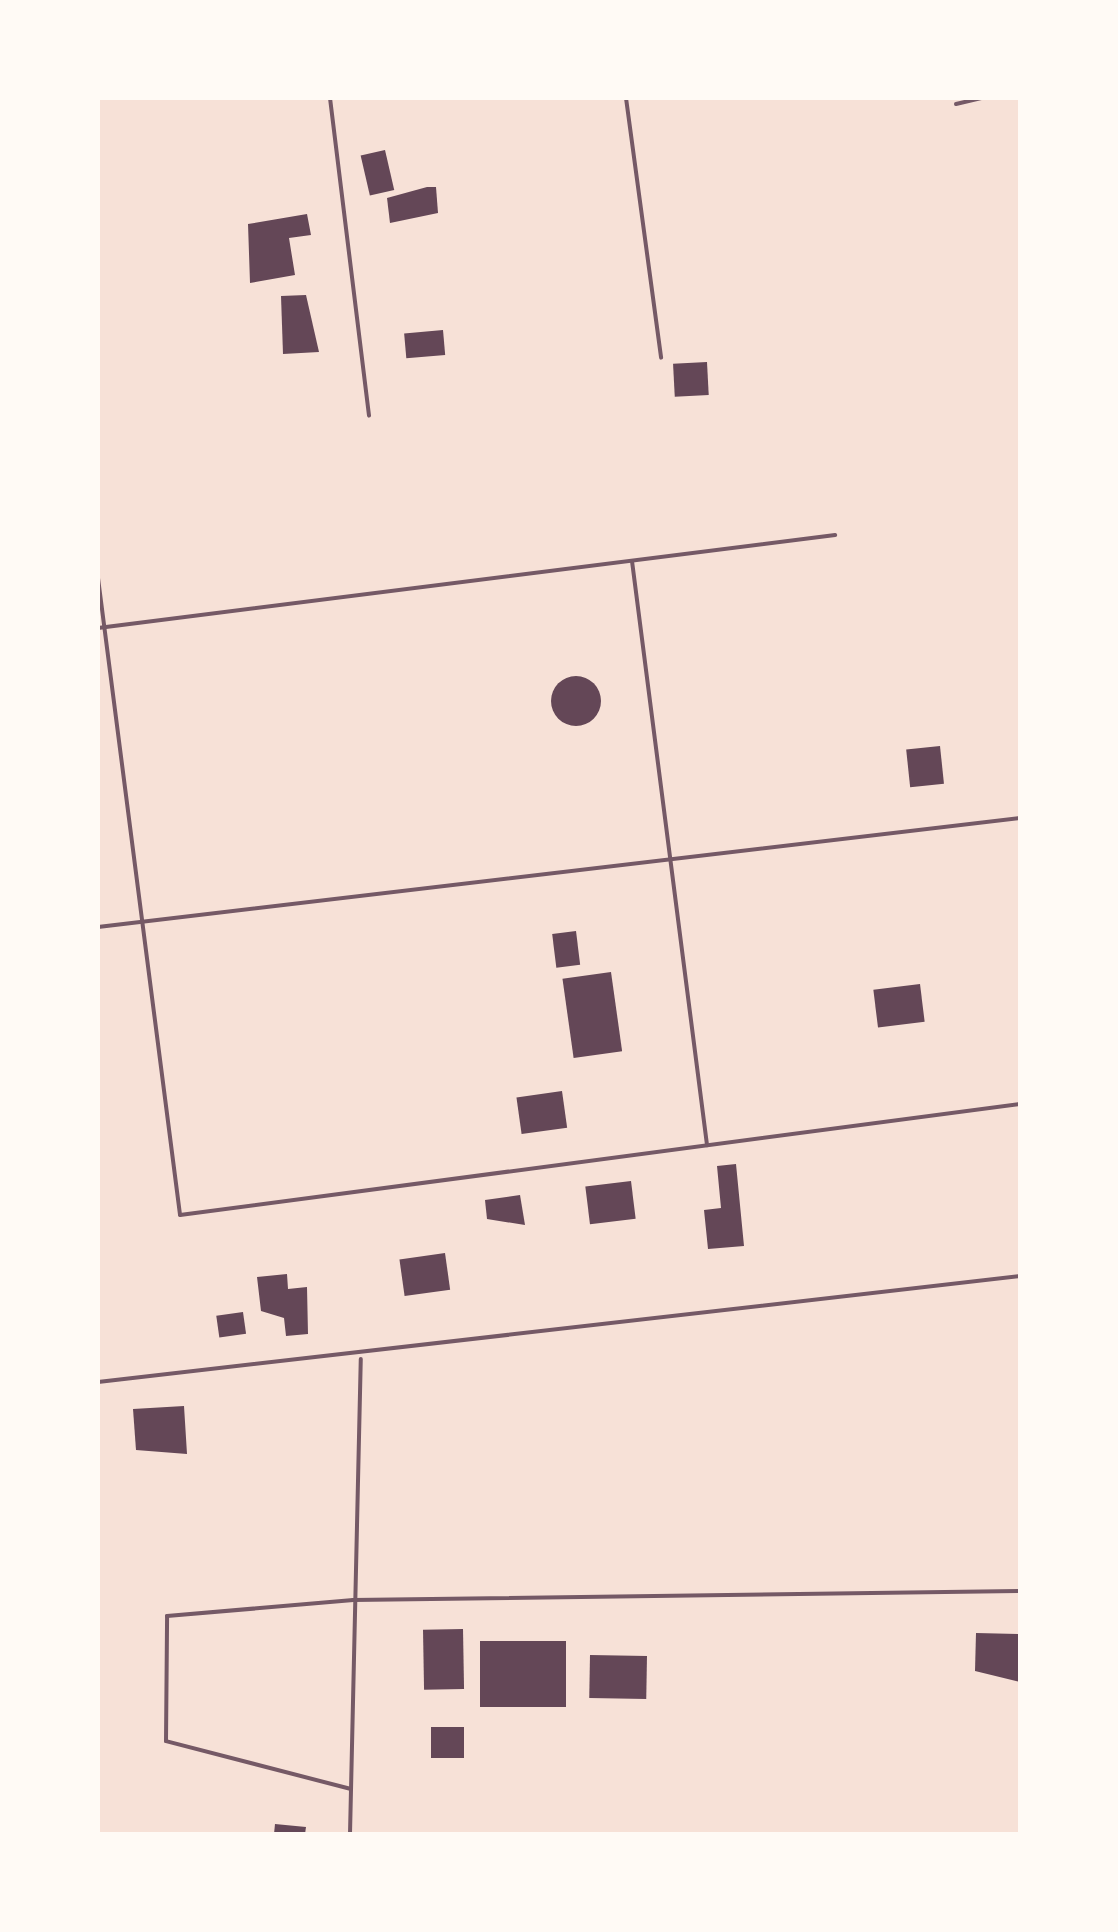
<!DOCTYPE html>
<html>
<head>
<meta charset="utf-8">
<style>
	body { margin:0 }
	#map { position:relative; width:1118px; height:1932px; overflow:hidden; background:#f7e1d7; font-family:Barlow,sans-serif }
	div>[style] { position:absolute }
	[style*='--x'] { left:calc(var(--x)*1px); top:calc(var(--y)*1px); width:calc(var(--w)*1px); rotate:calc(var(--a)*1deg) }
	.building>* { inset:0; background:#644757; transform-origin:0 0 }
	.round { border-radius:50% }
	.service>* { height:4px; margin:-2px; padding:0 2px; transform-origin:2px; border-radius:2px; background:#755966 }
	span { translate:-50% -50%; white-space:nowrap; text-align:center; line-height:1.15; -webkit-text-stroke:8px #fffaf5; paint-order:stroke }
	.frame { position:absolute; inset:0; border:100px solid #fffaf5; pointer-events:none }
</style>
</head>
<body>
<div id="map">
	<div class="building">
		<div style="left:385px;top:150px;width:41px;height:25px;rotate:77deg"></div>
		<div style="clip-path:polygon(427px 187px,436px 187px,438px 213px,390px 223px,387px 198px)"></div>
		<div style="clip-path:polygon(307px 214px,311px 235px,289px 238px,295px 275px,250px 283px,248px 224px)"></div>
		<div style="clip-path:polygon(306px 295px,319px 352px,283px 354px,281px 296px)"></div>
		<div style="left:443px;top:330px;width:25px;height:39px;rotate:85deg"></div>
		<div style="left:707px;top:362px;width:33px;height:34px;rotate:87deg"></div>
		<div class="round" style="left:551px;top:676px;width:50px;height:50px"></div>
		<div style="left:940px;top:746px;width:38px;height:34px;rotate:84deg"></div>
		<div style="left:576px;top:931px;width:34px;height:24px;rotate:83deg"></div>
		<div style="left:611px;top:972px;width:80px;height:49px;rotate:82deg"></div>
		<div style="left:920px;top:984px;width:38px;height:47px;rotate:83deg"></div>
		<div style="left:562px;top:1091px;width:37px;height:46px;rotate:82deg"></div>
		<div style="clip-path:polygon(736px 1164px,744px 1246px,708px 1249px,704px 1210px,721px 1208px,717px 1166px)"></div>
		<div style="left:631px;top:1181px;width:38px;height:46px;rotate:83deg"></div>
		<div style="clip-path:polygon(520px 1195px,525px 1225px,487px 1219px,485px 1200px)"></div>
		<div style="left:445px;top:1253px;width:37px;height:46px;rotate:82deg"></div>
		<div style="clip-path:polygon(287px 1274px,288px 1289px,307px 1287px,308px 1334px,286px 1336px,284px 1318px,261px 1311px,257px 1277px)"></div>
		<div style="left:243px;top:1312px;width:22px;height:27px;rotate:82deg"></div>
		<div style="clip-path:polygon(184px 1406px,187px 1454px,136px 1450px,133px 1409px)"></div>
		<div style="left:463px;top:1629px;width:60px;height:40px;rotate:89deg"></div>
		<div style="clip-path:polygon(976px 1633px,1020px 1634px,1020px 1682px,975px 1671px)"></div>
		<div style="left:480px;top:1641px;width:86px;height:66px"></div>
		<div style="left:590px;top:1655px;width:57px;height:43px;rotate:1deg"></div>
		<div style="left:431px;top:1727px;width:33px;height:31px"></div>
		<div style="clip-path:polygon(275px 1824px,306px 1827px,305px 1834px,274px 1834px)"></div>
	</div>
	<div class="service">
		<div style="--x:330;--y:98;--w:320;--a:83"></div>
		<div style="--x:626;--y:98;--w:262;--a:82.3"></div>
		<div style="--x:956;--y:104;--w:26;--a:-13"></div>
		<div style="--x:632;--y:561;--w:589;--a:82.68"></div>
		<div style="--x:98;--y:578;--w:642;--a:82.66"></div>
		<div style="--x:180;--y:1215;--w:847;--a:-7.53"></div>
		<div style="--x:98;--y:628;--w:743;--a:-7.19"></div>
		<div style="--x:98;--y:927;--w:928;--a:-6.74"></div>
		<div style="--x:98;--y:1382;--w:928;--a:-6.56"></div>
		<div style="--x:351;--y:1789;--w:191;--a:-165.5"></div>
		<div style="--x:166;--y:1741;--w:125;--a:-89.5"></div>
		<div style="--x:167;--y:1616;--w:187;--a:-4.9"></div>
		<div style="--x:353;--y:1600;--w:667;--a:-0.77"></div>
		<div style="--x:350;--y:1834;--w:475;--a:-88.7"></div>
	</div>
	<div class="frame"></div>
</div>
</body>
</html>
